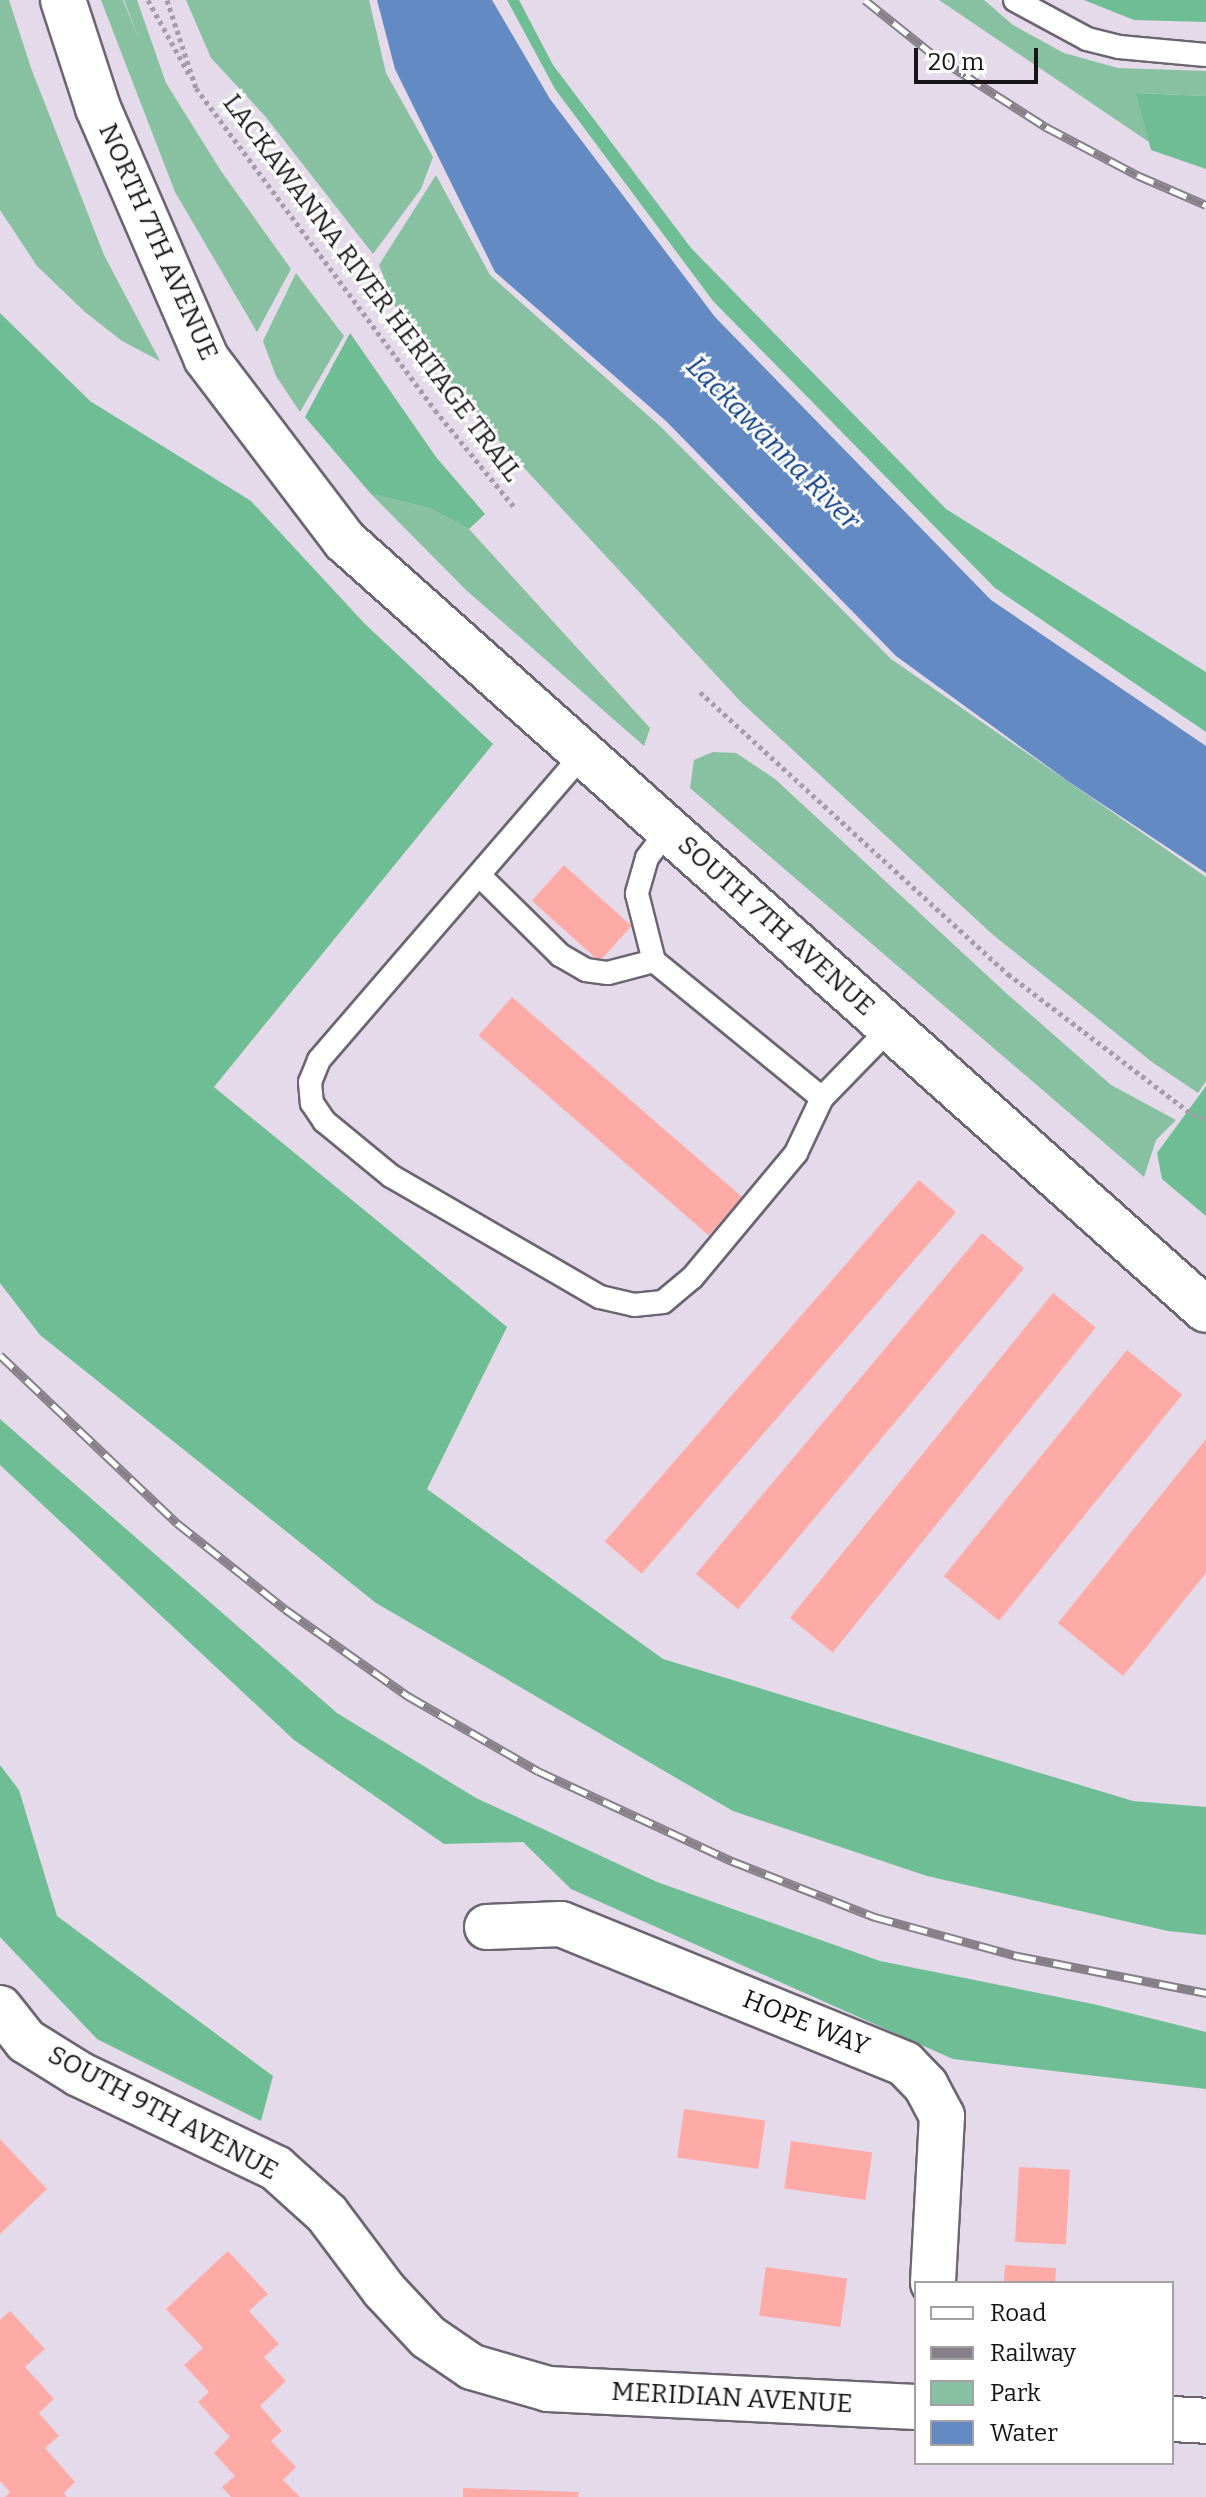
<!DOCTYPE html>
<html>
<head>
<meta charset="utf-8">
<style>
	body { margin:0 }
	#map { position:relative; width:1206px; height:2497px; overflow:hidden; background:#e4dae9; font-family:Bitter,serif }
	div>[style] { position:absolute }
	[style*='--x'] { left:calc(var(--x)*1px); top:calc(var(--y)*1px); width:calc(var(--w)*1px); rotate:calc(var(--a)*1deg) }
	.green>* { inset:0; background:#88c0a2 }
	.forest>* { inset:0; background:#6ebd95 }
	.water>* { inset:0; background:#638ac3 }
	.building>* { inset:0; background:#feaba7; transform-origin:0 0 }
	.path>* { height:5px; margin-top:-2.5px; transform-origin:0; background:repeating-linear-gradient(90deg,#a49ca8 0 4px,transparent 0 8px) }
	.roads { filter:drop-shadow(2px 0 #6d6572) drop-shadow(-2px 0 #6d6572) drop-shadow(0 2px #6d6572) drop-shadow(0 -2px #6d6572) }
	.lane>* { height:22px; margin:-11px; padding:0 11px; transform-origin:11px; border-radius:11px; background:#fff }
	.street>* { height:44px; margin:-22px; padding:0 22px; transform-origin:22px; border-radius:22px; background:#fff }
	.rail>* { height:9px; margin-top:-4.5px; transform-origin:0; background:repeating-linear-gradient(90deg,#fff 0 18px,#87808b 0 36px); box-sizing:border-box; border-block:2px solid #87808b }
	span { translate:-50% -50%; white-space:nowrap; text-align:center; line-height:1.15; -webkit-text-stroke:6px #fff; paint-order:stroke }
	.street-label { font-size:26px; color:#18141a }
	.water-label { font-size:28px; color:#0f4086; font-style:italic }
	.legend { position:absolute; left:914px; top:2281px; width:260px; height:184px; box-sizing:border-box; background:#fff; border:2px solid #a3a1a3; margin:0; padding:10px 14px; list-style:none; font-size:24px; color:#18141a }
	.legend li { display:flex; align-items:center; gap:16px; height:40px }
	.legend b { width:40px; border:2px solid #a3a1a3 }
	.scale { position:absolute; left:914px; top:48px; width:124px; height:36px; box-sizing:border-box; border:4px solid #18141a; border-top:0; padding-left:10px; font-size:24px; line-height:28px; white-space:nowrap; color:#18141a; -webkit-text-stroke:6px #fff; paint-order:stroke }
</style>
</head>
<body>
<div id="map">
	<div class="green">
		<div style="clip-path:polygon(0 0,9px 0,31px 68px,104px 255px,160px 361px,122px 341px,85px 312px,37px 266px,0 210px)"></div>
		<div style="clip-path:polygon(101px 0,123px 0,139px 39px,124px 0,137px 0,166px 83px,221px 171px,291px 269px,257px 332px,175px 192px)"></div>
		<div style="clip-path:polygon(186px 0,369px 0,386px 73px,433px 157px,421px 189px,373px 254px,265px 116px,211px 58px)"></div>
		<div style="clip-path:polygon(939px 0,984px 0,1013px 25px,1064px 53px,1118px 68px,1206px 71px,1206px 96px,1137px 93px,1149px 142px)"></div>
		<div style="clip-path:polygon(436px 175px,490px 275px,661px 427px,891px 659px,1206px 877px,1206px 1081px,1198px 1093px,1152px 1062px,992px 934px,742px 703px,501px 443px,402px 324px,379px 265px)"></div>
		<div style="clip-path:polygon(296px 273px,344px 336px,300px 412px,276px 376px,263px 341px)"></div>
		<div style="clip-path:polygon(371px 494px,429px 508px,469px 529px,650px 728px,644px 746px,466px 590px)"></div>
		<div style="clip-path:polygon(713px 752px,736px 753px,775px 779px,1006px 993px,1111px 1085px,1176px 1120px,1156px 1140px,1144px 1177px,690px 788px,694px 760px)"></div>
	</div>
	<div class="forest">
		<div style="clip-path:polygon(507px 0,519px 0,553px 65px,691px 248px,946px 509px,1206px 672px,1206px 732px,995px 588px,713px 301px,555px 89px)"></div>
		<div style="clip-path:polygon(1084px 0,1206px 0,1206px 22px,1134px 20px)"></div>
		<div style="clip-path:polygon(1136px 93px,1206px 96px,1206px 169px,1151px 150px)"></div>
		<div style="clip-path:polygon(0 313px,90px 401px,251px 501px,365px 624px,493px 744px,214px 1087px,507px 1327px,427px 1489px,663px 1659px,1133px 1801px,1206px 1807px,1206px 1935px,1168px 1931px,927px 1876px,733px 1811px,376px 1603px,40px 1335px,0 1283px)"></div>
		<div style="clip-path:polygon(350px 333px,436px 457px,485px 514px,469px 529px,429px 508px,371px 494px,305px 417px)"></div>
		<div style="clip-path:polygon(1206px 1086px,1206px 1216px,1162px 1179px,1157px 1153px)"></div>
		<div style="clip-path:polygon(0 1419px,337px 1713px,476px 1798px,657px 1882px,880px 1961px,1093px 2004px,1206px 2032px,1206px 2089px,953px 2059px,571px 1889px,523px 1842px,444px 1844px,294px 1740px,0 1465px)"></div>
		<div style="clip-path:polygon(0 1765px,19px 1790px,57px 1916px,273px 2076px,261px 2121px,97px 2039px,0 1937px)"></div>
	</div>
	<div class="water">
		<div style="clip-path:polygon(377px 0,492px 0,550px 99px,715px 317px,991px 600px,1206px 746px,1206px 873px,1069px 782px,896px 656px,666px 421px,495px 272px,395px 69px)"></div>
	</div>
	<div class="building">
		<div style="left:564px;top:865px;width:91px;height:48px;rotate:42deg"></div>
		<div style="left:512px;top:997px;width:305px;height:51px;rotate:41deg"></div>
		<div style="left:919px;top:1180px;width:49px;height:479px;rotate:41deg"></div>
		<div style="left:982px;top:1233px;width:55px;height:445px;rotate:40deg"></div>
		<div style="left:1053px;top:1293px;width:55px;height:418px;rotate:39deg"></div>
		<div style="left:1127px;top:1350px;width:71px;height:291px;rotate:39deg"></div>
		<div style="clip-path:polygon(1206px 1439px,1206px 1573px,1123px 1676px,1058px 1623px)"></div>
		<div style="left:684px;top:2109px;width:82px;height:49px;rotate:8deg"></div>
		<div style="clip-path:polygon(0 2139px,47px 2189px,0 2234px)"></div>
		<div style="left:791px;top:2141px;width:82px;height:48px;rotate:8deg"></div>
		<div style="left:1019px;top:2167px;width:51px;height:75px;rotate:3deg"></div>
		<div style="clip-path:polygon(228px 2251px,268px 2294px,249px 2311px,279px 2344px,264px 2357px,286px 2381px,260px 2406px,282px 2431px,271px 2441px,296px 2467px,283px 2480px,300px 2497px,231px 2497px,222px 2487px,235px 2476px,214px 2453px,230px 2437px,198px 2402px,209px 2392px,184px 2365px,203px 2348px,166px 2309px)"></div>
		<div style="clip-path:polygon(1005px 2265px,1056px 2268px,1055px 2283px,1004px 2283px)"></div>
		<div style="left:766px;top:2267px;width:82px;height:49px;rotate:8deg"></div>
		<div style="clip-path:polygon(10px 2311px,45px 2349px,25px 2367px,54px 2399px,39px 2413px,59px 2436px,45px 2448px,75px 2482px,64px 2493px,67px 2497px,5px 2497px,10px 2492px,0 2481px,0 2320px)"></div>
		<div style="clip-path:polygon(463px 2488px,579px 2492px,578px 2497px,463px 2497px)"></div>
	</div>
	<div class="path">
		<div style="--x:148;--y:0;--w:87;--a:61.1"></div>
		<div style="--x:167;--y:0;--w:93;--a:71.8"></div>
		<div style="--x:196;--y:88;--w:401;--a:53.4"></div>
		<div style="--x:435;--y:410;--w:127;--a:50.8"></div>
		<div style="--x:700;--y:692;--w:418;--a:42.5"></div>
		<div style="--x:1008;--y:974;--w:231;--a:37.3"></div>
		<div style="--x:1192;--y:1114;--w:15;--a:23"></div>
	</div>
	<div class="roads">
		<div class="lane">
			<div style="--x:1015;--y:0;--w:82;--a:28.4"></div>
			<div style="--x:1087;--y:39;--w:33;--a:14"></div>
			<div style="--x:1119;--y:47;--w:87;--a:5.3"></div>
			<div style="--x:583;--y:754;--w:404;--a:130.8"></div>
			<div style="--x:319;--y:1060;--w:24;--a:112"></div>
			<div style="--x:310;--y:1082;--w:21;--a:85"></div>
			<div style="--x:312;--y:1103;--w:22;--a:56"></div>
			<div style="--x:324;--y:1121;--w:87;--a:39.4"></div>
			<div style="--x:391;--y:1176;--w:241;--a:30.1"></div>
			<div style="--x:600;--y:1297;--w:35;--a:13"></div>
			<div style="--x:634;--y:1305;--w:29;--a:-6"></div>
			<div style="--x:663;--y:1302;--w:38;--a:-40"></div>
			<div style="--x:692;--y:1278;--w:163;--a:-50.2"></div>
			<div style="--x:796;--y:1153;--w:61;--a:-64.7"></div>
			<div style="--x:668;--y:830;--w:35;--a:127"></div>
			<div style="--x:647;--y:858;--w:37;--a:106"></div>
			<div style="--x:637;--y:894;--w:69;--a:75.8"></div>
			<div style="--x:654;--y:961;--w:217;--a:39.2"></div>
			<div style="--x:822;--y:1098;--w:98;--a:-45.8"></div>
			<div style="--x:479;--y:875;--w:114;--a:44.6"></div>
			<div style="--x:560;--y:955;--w:30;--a:30"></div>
			<div style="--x:586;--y:970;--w:22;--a:8"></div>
			<div style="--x:608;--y:973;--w:48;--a:-14.6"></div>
		</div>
		<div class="street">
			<div style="--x:63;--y:0;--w:114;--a:72"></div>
			<div style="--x:98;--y:108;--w:272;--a:66.6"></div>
			<div style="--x:206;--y:358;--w:230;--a:52.8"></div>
			<div style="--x:345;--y:541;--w:1154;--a:41.77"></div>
			<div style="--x:487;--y:1927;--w:74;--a:-2.3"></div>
			<div style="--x:561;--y:1924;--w:371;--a:22.1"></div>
			<div style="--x:905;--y:2064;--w:30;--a:46"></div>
			<div style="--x:926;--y:2086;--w:34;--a:62"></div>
			<div style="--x:942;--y:2116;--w:167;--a:93.1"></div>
			<div style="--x:0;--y:2008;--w:42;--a:51.8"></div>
			<div style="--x:26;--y:2041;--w:62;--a:31.9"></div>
			<div style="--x:79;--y:2074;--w:218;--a:25.5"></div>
			<div style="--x:276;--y:2168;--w:69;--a:42"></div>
			<div style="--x:327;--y:2214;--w:95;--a:53.1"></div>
			<div style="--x:384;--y:2290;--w:64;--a:46.9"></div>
			<div style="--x:428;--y:2337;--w:53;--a:34.3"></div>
			<div style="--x:472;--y:2367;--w:79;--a:16.1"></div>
			<div style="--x:548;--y:2389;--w:368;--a:2.8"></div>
			<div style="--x:1172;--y:2419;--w:34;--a:3"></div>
		</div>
	</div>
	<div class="rail">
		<div style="--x:865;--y:0;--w:90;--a:38.7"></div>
		<div style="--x:935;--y:56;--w:132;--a:32.6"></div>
		<div style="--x:1046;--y:127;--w:103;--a:27.8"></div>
		<div style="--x:1137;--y:175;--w:75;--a:23.5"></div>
		<div style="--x:0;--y:1355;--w:244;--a:43.5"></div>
		<div style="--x:177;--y:1523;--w:138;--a:38.5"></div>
		<div style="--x:285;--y:1609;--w:151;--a:35.3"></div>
		<div style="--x:408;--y:1696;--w:150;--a:30"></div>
		<div style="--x:538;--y:1771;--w:214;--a:24.9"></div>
		<div style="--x:732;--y:1861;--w:154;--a:21.4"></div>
		<div style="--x:875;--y:1917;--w:148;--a:15.3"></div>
		<div style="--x:1018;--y:1956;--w:192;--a:11.1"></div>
	</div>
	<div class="street-label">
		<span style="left:158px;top:242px;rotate:66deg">NORTH 7TH AVENUE</span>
		<span style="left:372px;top:288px;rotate:53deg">LACKAWANNA RIVER HERITAGE TRAIL</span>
		<span style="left:776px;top:926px;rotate:42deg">SOUTH 7TH AVENUE</span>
		<span style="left:806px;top:2023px;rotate:22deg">HOPE WAY</span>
		<span style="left:163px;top:2113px;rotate:28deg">SOUTH 9TH AVENUE</span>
		<span style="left:732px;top:2398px;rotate:3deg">MERIDIAN AVENUE</span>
	</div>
	<div class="water-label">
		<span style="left:773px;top:443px;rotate:45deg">Lackawanna River</span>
	</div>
	<ul class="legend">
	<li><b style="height:10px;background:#fff"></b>Road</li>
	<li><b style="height:10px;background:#87808b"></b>Railway</li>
	<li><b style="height:22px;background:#88c0a2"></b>Park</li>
	<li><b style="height:22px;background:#638ac3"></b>Water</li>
	</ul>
	<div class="scale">20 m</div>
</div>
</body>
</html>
